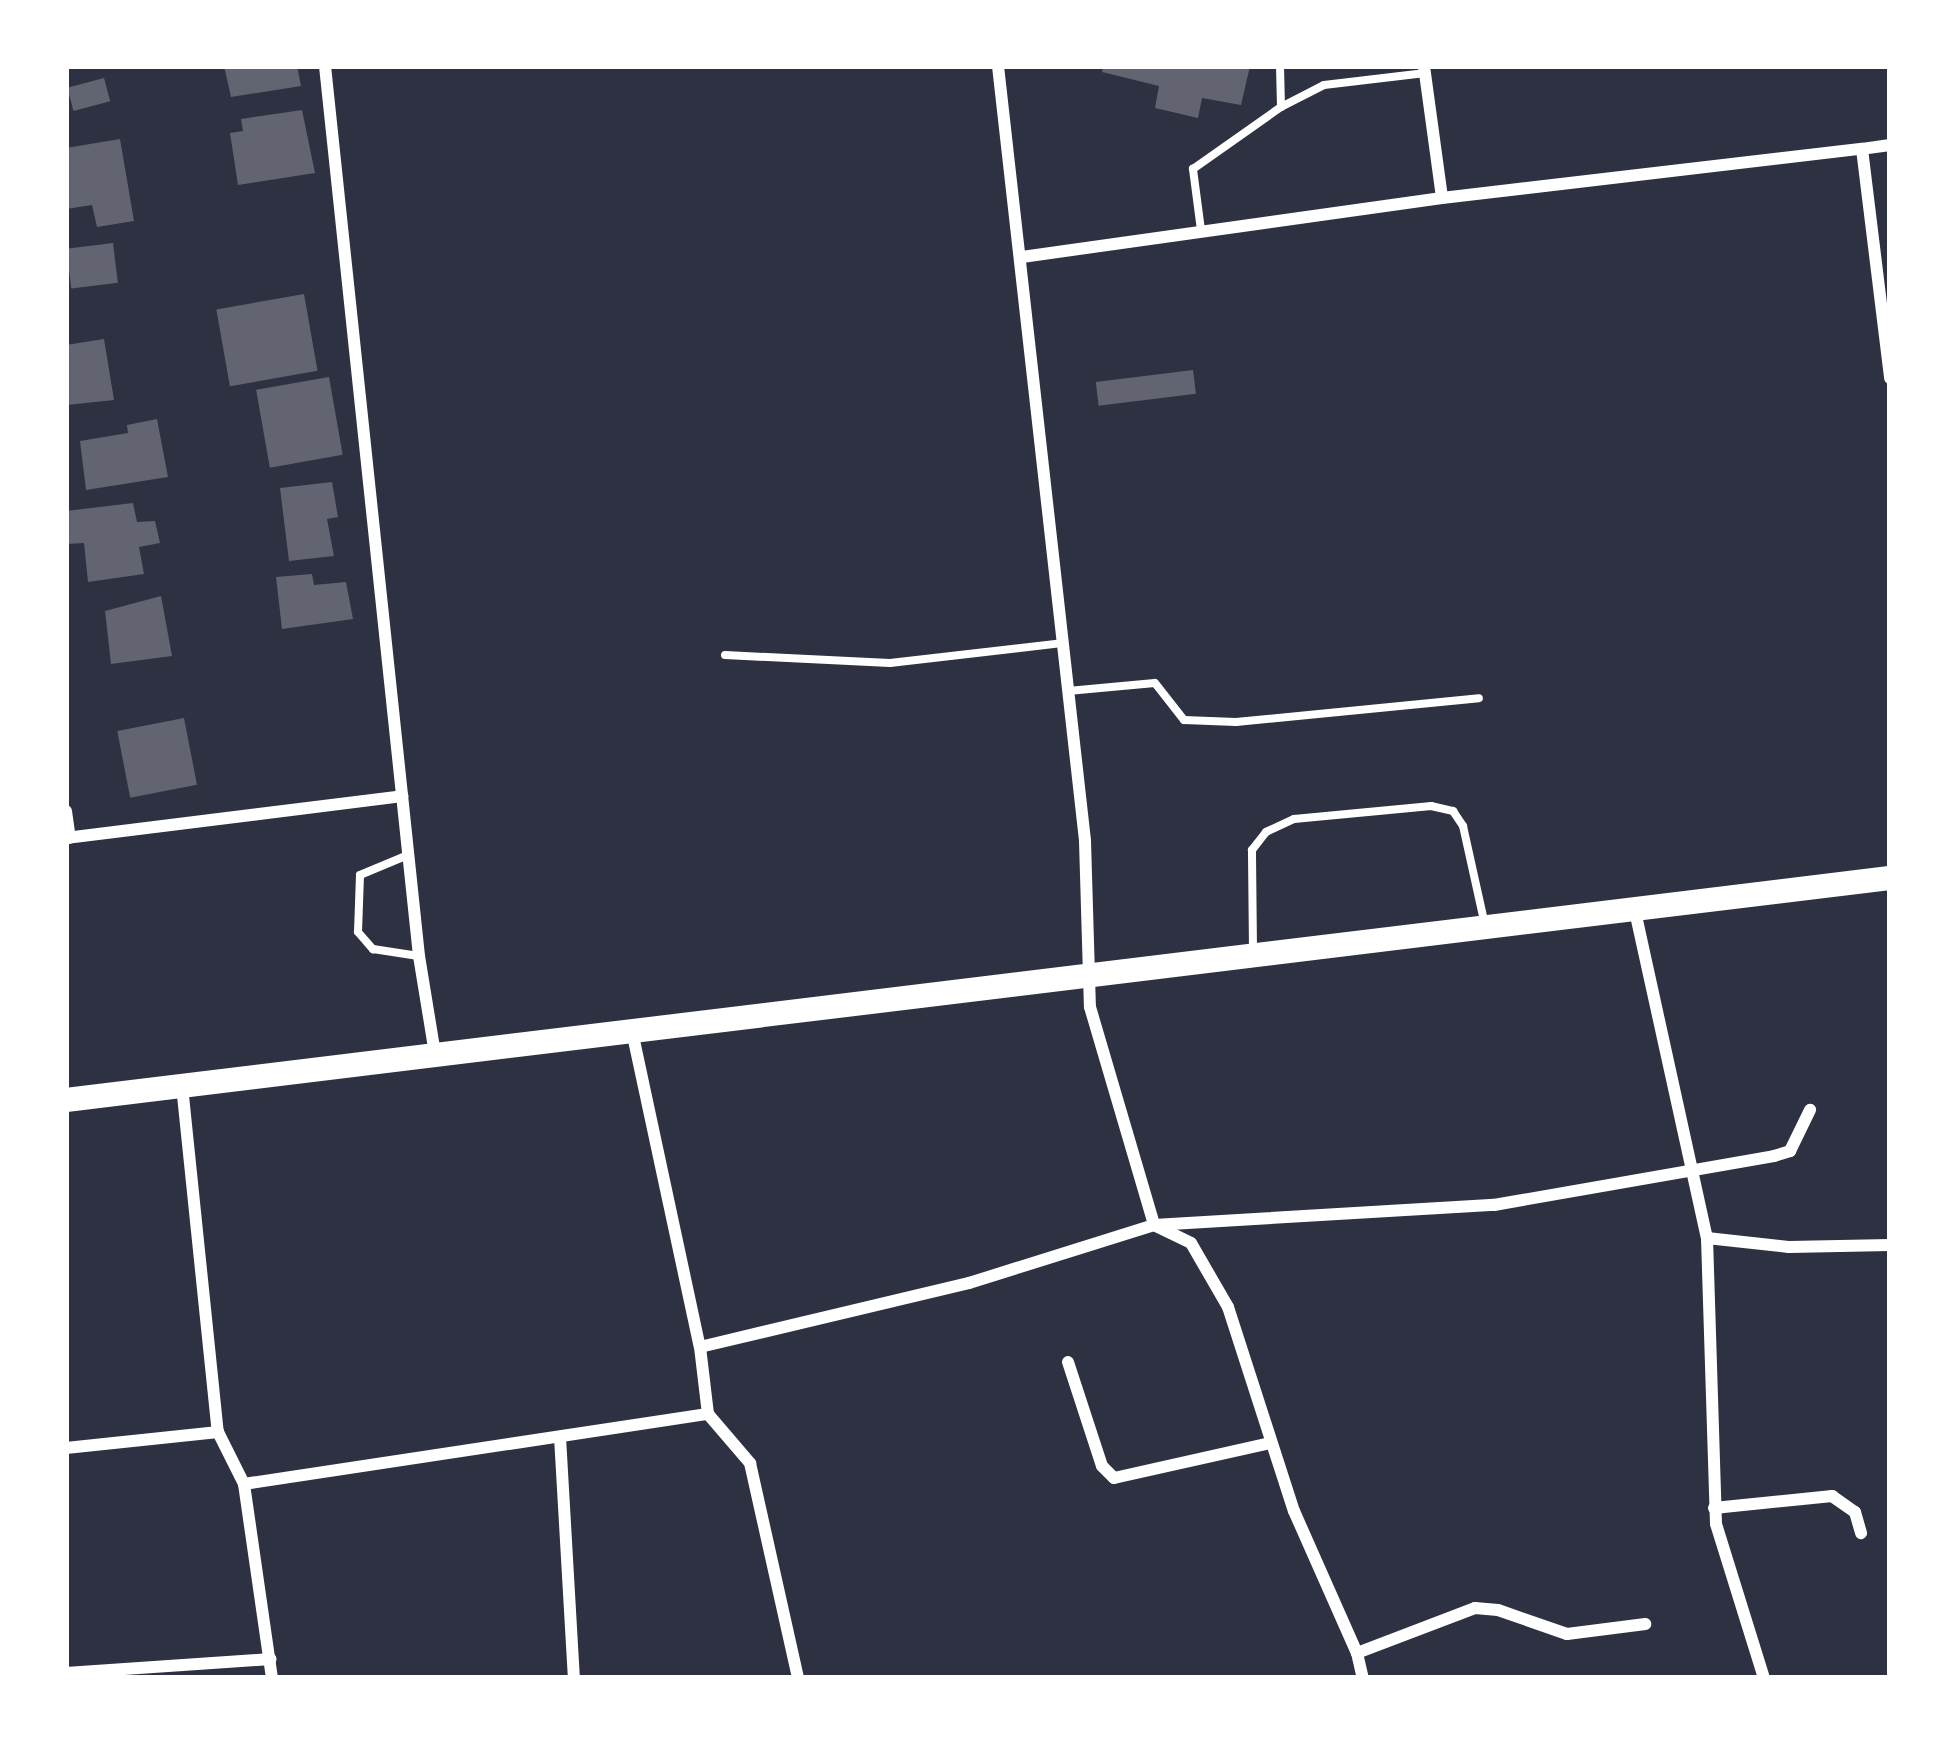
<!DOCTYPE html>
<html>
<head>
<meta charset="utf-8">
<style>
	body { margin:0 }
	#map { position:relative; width:1956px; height:1744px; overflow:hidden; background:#2d3142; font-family:Roboto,sans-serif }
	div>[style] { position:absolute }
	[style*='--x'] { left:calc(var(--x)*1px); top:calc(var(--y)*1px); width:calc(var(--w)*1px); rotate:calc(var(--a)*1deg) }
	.building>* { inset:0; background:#626471; transform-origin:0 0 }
	.service>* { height:8px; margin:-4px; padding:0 4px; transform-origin:4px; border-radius:4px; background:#fff }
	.minor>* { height:12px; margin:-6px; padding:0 6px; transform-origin:6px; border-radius:6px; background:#fff }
	.primary>* { height:24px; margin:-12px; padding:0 12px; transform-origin:12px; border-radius:12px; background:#fff }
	span { translate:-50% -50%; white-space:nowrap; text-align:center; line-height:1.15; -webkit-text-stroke:9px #fff; paint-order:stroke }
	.frame { position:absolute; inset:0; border:69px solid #fff; pointer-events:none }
</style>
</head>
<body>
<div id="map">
	<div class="building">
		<div style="clip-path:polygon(224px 66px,297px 66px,301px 86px,231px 97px)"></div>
		<div style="clip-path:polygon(1103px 66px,1250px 66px,1241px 105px,1202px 98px,1198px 118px,1155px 108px,1159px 86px,1102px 72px)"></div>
		<div style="left:104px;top:78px;width:24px;height:38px;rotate:75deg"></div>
		<div style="clip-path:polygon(302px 110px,315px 173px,238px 185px,230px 133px,243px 131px,241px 119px)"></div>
		<div style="clip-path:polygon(120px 139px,134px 221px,97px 227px,92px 205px,66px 209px,66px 148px)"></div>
		<div style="left:113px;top:243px;width:40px;height:47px;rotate:83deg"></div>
		<div style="left:304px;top:294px;width:78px;height:89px;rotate:80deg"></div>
		<div style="clip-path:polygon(104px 339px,114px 400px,67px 405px,66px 345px)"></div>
		<div style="left:1193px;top:370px;width:24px;height:98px;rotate:83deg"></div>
		<div style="left:329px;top:377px;width:79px;height:74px;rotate:80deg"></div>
		<div style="clip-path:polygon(157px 419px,168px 477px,86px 490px,80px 441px,128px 433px,127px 425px)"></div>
		<div style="clip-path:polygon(332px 482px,338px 517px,327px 519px,334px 556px,289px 561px,280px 488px)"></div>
		<div style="clip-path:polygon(133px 503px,137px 522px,155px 521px,160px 543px,139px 547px,144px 574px,88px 582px,84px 543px,66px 544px,66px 511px)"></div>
		<div style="clip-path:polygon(312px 574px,314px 585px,346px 582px,353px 619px,282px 629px,276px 577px)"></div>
		<div style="clip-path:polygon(161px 596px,172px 656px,111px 664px,105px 611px)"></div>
		<div style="left:184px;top:718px;width:68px;height:68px;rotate:79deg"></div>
	</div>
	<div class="service">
		<div style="--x:1280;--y:66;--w:41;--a:88.6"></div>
		<div style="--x:1201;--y:230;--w:62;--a:-97.5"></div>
		<div style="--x:1193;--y:169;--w:108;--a:-35.2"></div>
		<div style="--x:1281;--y:107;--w:48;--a:-27.1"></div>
		<div style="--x:1324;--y:85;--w:102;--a:-6.8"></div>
		<div style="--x:725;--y:655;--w:165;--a:2.8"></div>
		<div style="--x:890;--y:663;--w:173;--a:-6.6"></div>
		<div style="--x:1068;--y:691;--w:87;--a:-5.3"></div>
		<div style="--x:1155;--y:683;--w:47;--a:51.9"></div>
		<div style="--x:1184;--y:720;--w:52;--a:2.2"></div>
		<div style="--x:1236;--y:722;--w:244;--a:-5.6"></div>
		<div style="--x:408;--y:855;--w:52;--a:157.4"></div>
		<div style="--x:360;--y:875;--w:57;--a:92"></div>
		<div style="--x:358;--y:932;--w:23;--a:49"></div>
		<div style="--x:373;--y:949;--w:46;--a:8.8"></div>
		<div style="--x:1253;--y:950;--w:100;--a:-90.6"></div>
		<div style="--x:1252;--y:850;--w:23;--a:-52"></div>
		<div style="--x:1266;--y:832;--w:31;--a:-25"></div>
		<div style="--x:1294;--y:819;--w:138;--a:-5.4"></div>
		<div style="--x:1431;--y:806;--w:23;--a:13"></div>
		<div style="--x:1453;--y:811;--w:18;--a:56"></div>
		<div style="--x:1463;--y:826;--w:97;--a:77.5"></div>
	</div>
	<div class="minor">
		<div style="--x:325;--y:66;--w:895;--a:83.97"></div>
		<div style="--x:419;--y:956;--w:99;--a:80.7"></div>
		<div style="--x:998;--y:66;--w:780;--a:83.59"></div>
		<div style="--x:1085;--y:841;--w:166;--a:88.3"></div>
		<div style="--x:1090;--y:1007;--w:227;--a:73.6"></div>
		<div style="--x:1154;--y:1225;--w:41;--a:25.9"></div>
		<div style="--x:1191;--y:1243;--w:74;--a:60"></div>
		<div style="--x:1228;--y:1307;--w:214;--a:72.1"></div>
		<div style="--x:1294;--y:1511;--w:155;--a:66.1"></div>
		<div style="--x:1357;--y:1653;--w:26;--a:77"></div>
		<div style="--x:1424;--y:66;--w:133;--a:82.2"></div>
		<div style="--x:1890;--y:145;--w:28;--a:172"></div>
		<div style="--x:1862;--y:149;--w:231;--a:83"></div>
		<div style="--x:1022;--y:257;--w:424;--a:-8"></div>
		<div style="--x:1442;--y:198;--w:423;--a:-6.7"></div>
		<div style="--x:66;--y:811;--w:27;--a:82"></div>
		<div style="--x:66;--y:838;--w:339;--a:-7.1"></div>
		<div style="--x:1635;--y:911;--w:335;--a:77.6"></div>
		<div style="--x:1707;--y:1238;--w:286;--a:88.2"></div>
		<div style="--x:1716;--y:1524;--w:161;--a:72.7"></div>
		<div style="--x:632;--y:1031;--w:323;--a:77.9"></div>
		<div style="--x:700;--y:1347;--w:67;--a:83.2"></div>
		<div style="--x:708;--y:1414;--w:65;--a:49.4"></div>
		<div style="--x:750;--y:1463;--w:220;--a:77.4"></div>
		<div style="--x:182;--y:1086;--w:348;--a:84.1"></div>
		<div style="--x:218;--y:1432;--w:58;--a:63.4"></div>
		<div style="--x:244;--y:1484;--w:196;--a:81.8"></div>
		<div style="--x:1707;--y:1238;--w:82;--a:6.3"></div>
		<div style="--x:1789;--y:1247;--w:101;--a:-1.1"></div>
		<div style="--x:700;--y:1347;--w:277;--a:-13.4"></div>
		<div style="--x:969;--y:1283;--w:194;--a:-17.4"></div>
		<div style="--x:1154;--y:1225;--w:341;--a:-3.4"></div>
		<div style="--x:1494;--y:1205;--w:284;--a:-9.9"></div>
		<div style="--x:1774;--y:1156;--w:17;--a:-17"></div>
		<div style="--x:1790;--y:1151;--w:46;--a:-64"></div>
		<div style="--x:1068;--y:1362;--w:109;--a:71.9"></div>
		<div style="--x:1102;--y:1466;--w:17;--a:45"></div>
		<div style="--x:1114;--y:1478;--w:161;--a:-12.6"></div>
		<div style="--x:560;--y:1437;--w:241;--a:86.7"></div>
		<div style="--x:66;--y:1448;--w:153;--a:-6"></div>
		<div style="--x:244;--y:1484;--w:469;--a:-8.6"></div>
		<div style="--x:1714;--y:1508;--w:119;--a:-5.8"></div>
		<div style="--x:1832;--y:1496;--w:28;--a:35"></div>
		<div style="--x:1855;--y:1512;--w:22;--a:74"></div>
		<div style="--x:1357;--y:1653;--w:126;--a:-20.9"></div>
		<div style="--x:1475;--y:1608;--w:23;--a:5"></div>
		<div style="--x:1498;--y:1610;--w:73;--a:19.2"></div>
		<div style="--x:1567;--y:1634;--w:79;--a:-7.3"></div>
		<div style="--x:66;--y:1673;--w:205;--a:-3.9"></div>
	</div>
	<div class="primary">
		<div style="--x:66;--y:1100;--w:1837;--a:-6.94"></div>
	</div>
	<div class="frame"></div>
</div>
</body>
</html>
